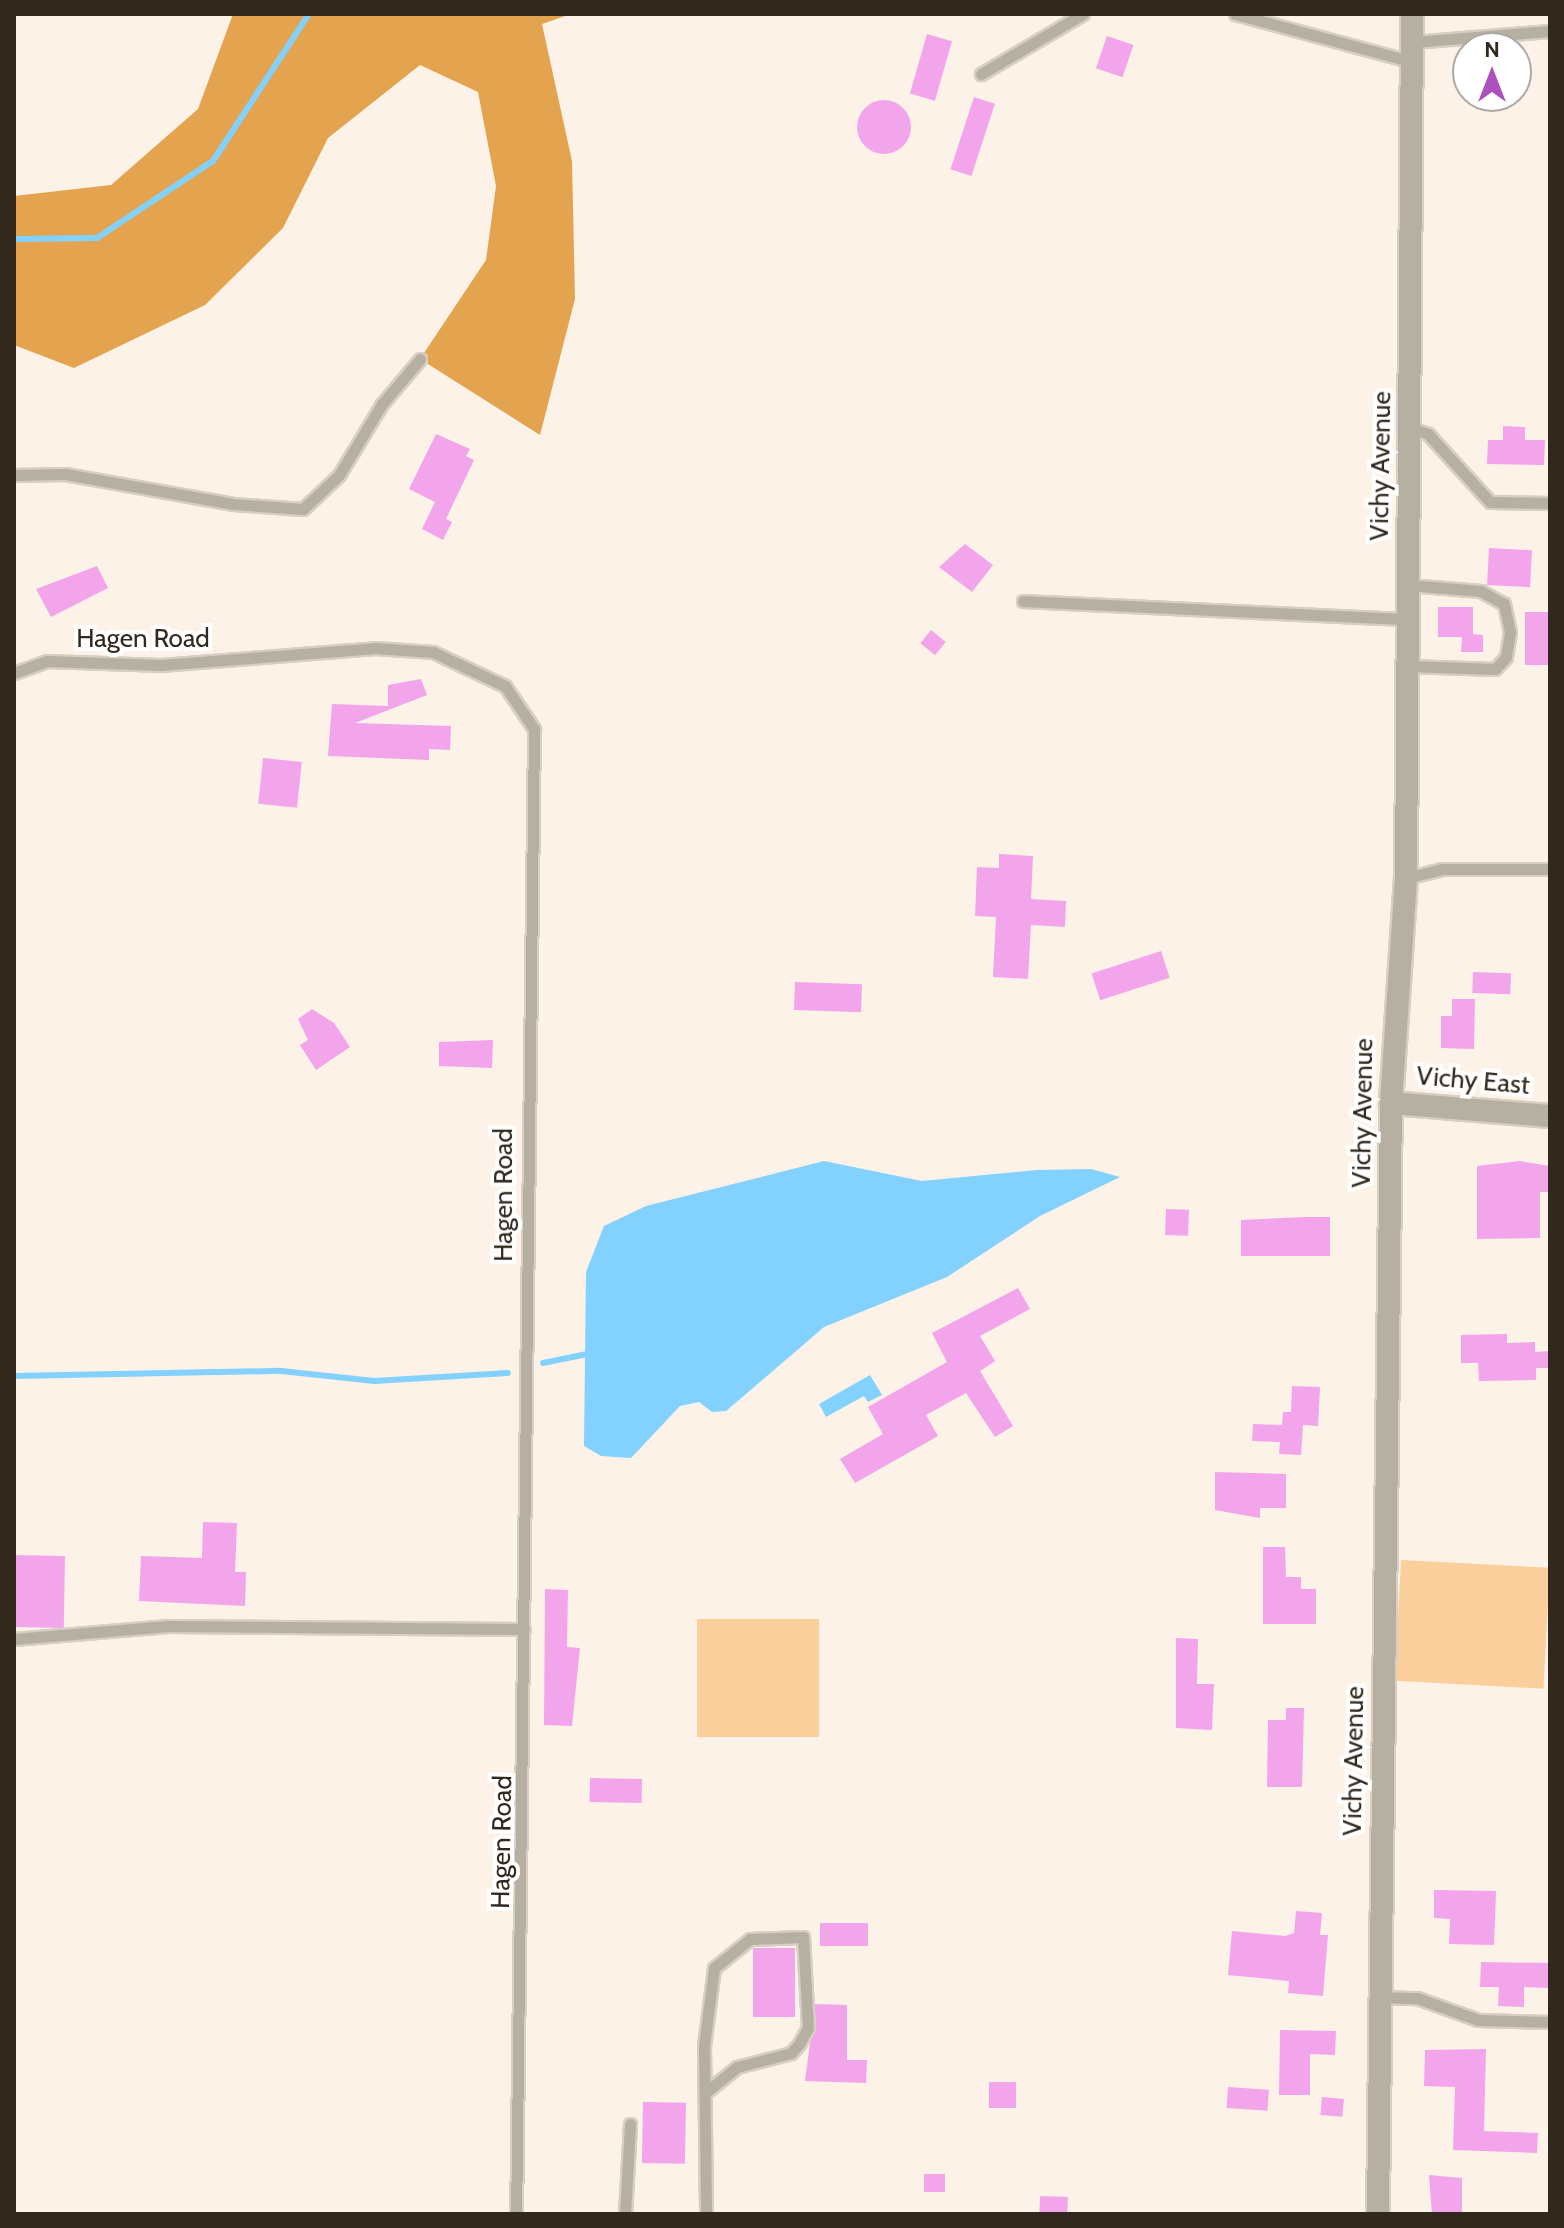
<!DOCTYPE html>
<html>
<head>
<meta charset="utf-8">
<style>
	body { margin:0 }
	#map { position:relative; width:1564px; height:2228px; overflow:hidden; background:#fdf2e7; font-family:Cabin,sans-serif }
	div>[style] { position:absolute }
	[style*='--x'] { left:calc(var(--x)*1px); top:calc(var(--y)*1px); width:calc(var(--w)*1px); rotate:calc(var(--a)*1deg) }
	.green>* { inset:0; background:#fbcf9b; transform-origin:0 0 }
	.forest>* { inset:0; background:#e4a44f }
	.water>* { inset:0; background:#82d1ff }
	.stream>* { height:6px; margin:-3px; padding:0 3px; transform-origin:3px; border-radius:3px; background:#82d1ff }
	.building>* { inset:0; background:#f2a5eb; transform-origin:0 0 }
	.round { border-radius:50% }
	.roads { filter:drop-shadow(2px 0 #d8cec3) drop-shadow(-2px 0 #d8cec3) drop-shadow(0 2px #d8cec3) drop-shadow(0 -2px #d8cec3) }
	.service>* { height:11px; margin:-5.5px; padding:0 5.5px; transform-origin:5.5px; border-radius:5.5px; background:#b5b0a2 }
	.minor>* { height:22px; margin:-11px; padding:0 11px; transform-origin:11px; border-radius:11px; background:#b5b0a2 }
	span { translate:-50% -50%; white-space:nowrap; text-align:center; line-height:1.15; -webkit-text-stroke:8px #fff; paint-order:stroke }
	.street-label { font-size:26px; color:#32291e }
	.frame { position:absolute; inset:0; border:16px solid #32291e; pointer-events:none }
	.north { position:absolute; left:1452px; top:32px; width:80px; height:80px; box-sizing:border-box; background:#fff; border:2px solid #ada9a5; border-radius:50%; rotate:0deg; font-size:22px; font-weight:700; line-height:32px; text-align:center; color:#32291e }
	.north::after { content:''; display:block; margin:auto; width:28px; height:36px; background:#ad51bd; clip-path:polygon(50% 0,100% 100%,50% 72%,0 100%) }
</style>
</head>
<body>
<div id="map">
	<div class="green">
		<div style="left:1401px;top:1560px;width:149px;height:121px;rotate:3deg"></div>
		<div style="left:697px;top:1619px;width:122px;height:118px"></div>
	</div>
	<div class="forest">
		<div style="clip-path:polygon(233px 14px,571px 14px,542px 24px,572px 161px,575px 299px,540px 435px,420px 359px,486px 260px,496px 186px,478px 92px,420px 65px,328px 138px,283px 228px,205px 305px,74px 368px,14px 345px,14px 196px,111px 185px,198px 109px)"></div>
	</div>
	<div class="water">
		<div style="clip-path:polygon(824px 1161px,922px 1181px,1037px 1170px,1091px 1169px,1120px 1177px,1040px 1216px,947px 1277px,824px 1327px,726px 1411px,712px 1412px,699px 1402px,680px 1406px,631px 1458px,601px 1456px,584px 1446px,586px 1272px,604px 1226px,646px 1206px)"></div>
		<div style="clip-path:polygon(870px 1375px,882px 1395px,868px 1402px,864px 1396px,826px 1417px,819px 1404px)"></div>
	</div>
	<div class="stream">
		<div style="--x:14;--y:239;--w:83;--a:-0.7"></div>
		<div style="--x:97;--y:238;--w:139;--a:-33.6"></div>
		<div style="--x:213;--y:161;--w:176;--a:-56.9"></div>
		<div style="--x:543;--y:1363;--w:45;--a:-11.6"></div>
		<div style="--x:14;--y:1376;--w:267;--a:-1.1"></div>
		<div style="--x:281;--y:1371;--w:94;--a:6.1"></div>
		<div style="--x:374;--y:1381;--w:134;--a:-3.4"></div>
	</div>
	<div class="building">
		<div style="left:927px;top:34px;width:26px;height:62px;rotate:16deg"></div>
		<div style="left:1107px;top:36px;width:28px;height:34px;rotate:19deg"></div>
		<div style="left:974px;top:97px;width:22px;height:76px;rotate:18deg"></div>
		<div class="round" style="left:857px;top:100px;width:54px;height:54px"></div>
		<div style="clip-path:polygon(1503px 426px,1525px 427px,1525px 440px,1545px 440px,1544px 465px,1487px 464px,1488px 440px,1503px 440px)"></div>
		<div style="clip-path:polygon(436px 434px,470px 449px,466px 456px,474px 460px,446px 519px,452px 522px,443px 540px,422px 529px,435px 502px,409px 489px)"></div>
		<div style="clip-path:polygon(965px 544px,993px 565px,972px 592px,939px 567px)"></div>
		<div style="left:1489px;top:548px;width:43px;height:37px;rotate:3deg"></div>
		<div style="clip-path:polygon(97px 566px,108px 588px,51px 617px,36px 589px)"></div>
		<div style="clip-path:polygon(1438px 607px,1473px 607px,1473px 634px,1483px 635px,1483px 652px,1461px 652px,1462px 637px,1438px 637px)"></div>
		<div style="left:1550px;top:612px;width:53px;height:25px;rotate:90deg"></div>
		<div style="left:931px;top:630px;width:19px;height:17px;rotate:39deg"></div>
		<div style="clip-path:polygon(421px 679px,427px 695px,355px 723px,451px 726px,450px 750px,429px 749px,429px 760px,328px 756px,332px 704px,388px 706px,388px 685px)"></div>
		<div style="left:263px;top:758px;width:39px;height:46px;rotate:6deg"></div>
		<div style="clip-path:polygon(999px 854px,1033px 856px,1031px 899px,1066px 901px,1065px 927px,1031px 925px,1028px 979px,993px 977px,996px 917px,975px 916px,977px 867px,999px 868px)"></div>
		<div style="left:1161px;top:951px;width:28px;height:73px;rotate:72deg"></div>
		<div style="left:1473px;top:972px;width:38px;height:21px;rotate:2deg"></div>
		<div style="left:795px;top:982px;width:67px;height:28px;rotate:2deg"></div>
		<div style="clip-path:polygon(1452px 999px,1475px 999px,1474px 1049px,1441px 1048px,1441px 1016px,1452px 1016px)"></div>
		<div style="clip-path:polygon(312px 1009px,334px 1023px,350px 1047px,316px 1070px,300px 1045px,308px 1040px,298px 1019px)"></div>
		<div style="clip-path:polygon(493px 1040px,492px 1068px,439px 1066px,439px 1042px)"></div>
		<div style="clip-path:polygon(1520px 1161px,1550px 1166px,1550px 1192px,1540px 1192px,1540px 1238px,1477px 1239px,1477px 1166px)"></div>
		<div style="left:1166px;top:1209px;width:23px;height:26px;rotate:2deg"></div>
		<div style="clip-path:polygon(1303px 1217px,1330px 1217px,1330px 1256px,1241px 1256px,1241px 1220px)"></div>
		<div style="clip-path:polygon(1018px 1288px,1030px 1309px,980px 1336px,995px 1361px,980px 1371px,1013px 1426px,995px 1437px,966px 1393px,926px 1415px,938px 1436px,855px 1483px,840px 1459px,883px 1434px,868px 1407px,947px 1362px,932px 1333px)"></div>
		<div style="clip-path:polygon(1507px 1334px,1507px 1343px,1535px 1342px,1535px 1352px,1550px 1351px,1550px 1368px,1536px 1368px,1536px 1380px,1479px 1381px,1478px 1363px,1461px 1363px,1461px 1335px)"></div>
		<div style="clip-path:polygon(1292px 1386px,1320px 1387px,1318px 1426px,1303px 1425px,1301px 1455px,1279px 1454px,1280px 1442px,1252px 1441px,1253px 1424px,1282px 1425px,1283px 1412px,1291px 1412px)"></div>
		<div style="clip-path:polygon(1215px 1472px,1286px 1474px,1286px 1508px,1260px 1508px,1260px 1518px,1215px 1510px)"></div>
		<div style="clip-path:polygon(203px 1522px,237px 1523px,235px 1572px,246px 1572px,245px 1606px,139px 1601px,141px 1556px,202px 1558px)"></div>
		<div style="clip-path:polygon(1263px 1547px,1285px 1547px,1286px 1577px,1301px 1577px,1301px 1589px,1316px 1589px,1316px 1624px,1263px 1624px)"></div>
		<div style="left:14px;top:1555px;width:51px;height:72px;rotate:1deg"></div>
		<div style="clip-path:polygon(545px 1589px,568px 1590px,567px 1647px,580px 1648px,572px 1726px,544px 1725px)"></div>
		<div style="clip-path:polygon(1176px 1638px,1198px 1639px,1197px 1684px,1214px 1684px,1212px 1730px,1176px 1728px)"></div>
		<div style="clip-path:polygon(1286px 1708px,1304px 1708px,1302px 1787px,1267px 1787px,1268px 1720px,1286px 1720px)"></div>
		<div style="left:590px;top:1778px;width:52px;height:24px;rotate:1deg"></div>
		<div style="clip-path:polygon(1434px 1890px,1496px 1891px,1494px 1945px,1449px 1944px,1450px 1919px,1434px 1918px)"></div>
		<div style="clip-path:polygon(1296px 1911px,1322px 1913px,1320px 1935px,1328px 1935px,1323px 1996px,1288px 1993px,1289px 1981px,1228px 1975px,1232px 1931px,1285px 1936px,1294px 1933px)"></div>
		<div style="left:820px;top:1923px;width:48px;height:23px"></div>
		<div style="left:753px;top:1948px;width:42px;height:69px"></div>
		<div style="clip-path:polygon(1481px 1962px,1550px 1963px,1550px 1988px,1524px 1987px,1524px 2007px,1498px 2006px,1499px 1987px,1480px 1987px)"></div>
		<div style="clip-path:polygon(815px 2004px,847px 2005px,847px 2060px,867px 2060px,866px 2083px,805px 2081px)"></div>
		<div style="clip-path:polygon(1280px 2030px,1336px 2031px,1335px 2055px,1310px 2054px,1310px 2095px,1279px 2095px)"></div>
		<div style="clip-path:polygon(1486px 2049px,1484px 2131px,1538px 2133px,1537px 2153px,1453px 2150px,1455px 2087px,1424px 2086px,1425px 2050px)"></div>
		<div style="left:989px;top:2082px;width:27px;height:26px"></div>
		<div style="left:1228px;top:2087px;width:41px;height:21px;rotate:4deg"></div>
		<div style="left:1322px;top:2097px;width:22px;height:18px;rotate:5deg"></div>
		<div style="left:643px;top:2102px;width:43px;height:61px;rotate:1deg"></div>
		<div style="left:945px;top:2174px;width:18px;height:21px;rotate:90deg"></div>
		<div style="clip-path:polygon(1429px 2175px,1462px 2178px,1462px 2214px,1432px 2214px)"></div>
		<div style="left:1040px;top:2196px;width:28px;height:18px;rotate:2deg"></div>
	</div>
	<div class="roads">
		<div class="service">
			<div style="--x:1235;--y:14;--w:184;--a:15.1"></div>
			<div style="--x:1413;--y:42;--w:137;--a:-4.6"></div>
			<div style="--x:981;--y:74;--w:118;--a:-30.5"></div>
			<div style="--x:1410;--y:428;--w:19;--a:18"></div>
			<div style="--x:1428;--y:434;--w:92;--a:47.6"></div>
			<div style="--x:1490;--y:502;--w:60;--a:1"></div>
			<div style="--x:14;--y:475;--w:51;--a:-1.1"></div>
			<div style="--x:65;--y:474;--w:171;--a:10.1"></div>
			<div style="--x:233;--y:504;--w:70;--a:4.1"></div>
			<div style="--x:303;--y:509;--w:50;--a:-43.4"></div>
			<div style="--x:339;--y:475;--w:83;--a:-58.8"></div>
			<div style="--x:382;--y:404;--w:59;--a:-49.8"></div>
			<div style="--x:1023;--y:601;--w:385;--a:2.7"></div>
			<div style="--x:1408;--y:666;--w:87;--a:2"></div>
			<div style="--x:1495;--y:669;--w:16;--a:-47"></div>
			<div style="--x:1506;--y:657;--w:25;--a:-81"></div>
			<div style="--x:1510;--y:632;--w:29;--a:-102"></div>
			<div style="--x:1504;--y:604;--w:26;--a:-151"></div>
			<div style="--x:1481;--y:591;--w:73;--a:-175.3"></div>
			<div style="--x:14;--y:673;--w:35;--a:-20"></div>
			<div style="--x:47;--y:661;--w:114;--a:2"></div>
			<div style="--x:161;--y:665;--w:215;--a:-4.5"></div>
			<div style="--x:375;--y:648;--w:58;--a:3.9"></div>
			<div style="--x:433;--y:652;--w:80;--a:25.3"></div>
			<div style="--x:505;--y:686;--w:52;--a:56"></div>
			<div style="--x:534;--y:729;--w:1485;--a:90.69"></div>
			<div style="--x:1406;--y:878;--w:36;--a:-14"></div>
			<div style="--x:1441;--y:869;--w:109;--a:0"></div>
			<div style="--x:14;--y:1639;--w:155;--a:-4.8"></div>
			<div style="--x:168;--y:1626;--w:356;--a:0.5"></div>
			<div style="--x:1380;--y:1997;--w:37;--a:2"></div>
			<div style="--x:1417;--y:1998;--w:65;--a:19.8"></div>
			<div style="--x:1478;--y:2020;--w:72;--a:1.6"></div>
			<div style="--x:705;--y:2093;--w:41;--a:-39.1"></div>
			<div style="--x:737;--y:2067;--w:56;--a:-14.5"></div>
			<div style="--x:791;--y:2053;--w:12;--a:-48"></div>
			<div style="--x:799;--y:2044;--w:18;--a:-61"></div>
			<div style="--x:808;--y:2028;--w:91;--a:-93.1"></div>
			<div style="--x:803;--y:1937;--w:53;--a:177.8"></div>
			<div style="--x:750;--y:1939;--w:46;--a:141.1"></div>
			<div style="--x:714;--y:1968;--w:79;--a:97.3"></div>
			<div style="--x:704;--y:2046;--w:168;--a:89.3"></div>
			<div style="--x:625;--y:2214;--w:90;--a:-86.8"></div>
		</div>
		<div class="minor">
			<div style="--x:1391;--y:1103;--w:160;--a:4.7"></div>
			<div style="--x:1378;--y:2214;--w:1111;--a:-89.33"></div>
			<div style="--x:1391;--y:1103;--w:225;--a:-86.2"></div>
			<div style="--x:1406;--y:878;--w:864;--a:-89.6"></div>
		</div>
	</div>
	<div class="street-label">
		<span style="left:1381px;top:466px;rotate:-89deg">Vichy Avenue</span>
		<span style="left:143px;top:639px">Hagen Road</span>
		<span style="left:1473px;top:1081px;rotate:5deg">Vichy East</span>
		<span style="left:1363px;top:1113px;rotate:-89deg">Vichy Avenue</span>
		<span style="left:504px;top:1195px;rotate:-90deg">Hagen Road</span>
		<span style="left:1354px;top:1761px;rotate:-89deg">Vichy Avenue</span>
		<span style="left:502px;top:1842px;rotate:-89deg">Hagen Road</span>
	</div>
	<div class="frame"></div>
	<div class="north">N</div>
</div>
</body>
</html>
